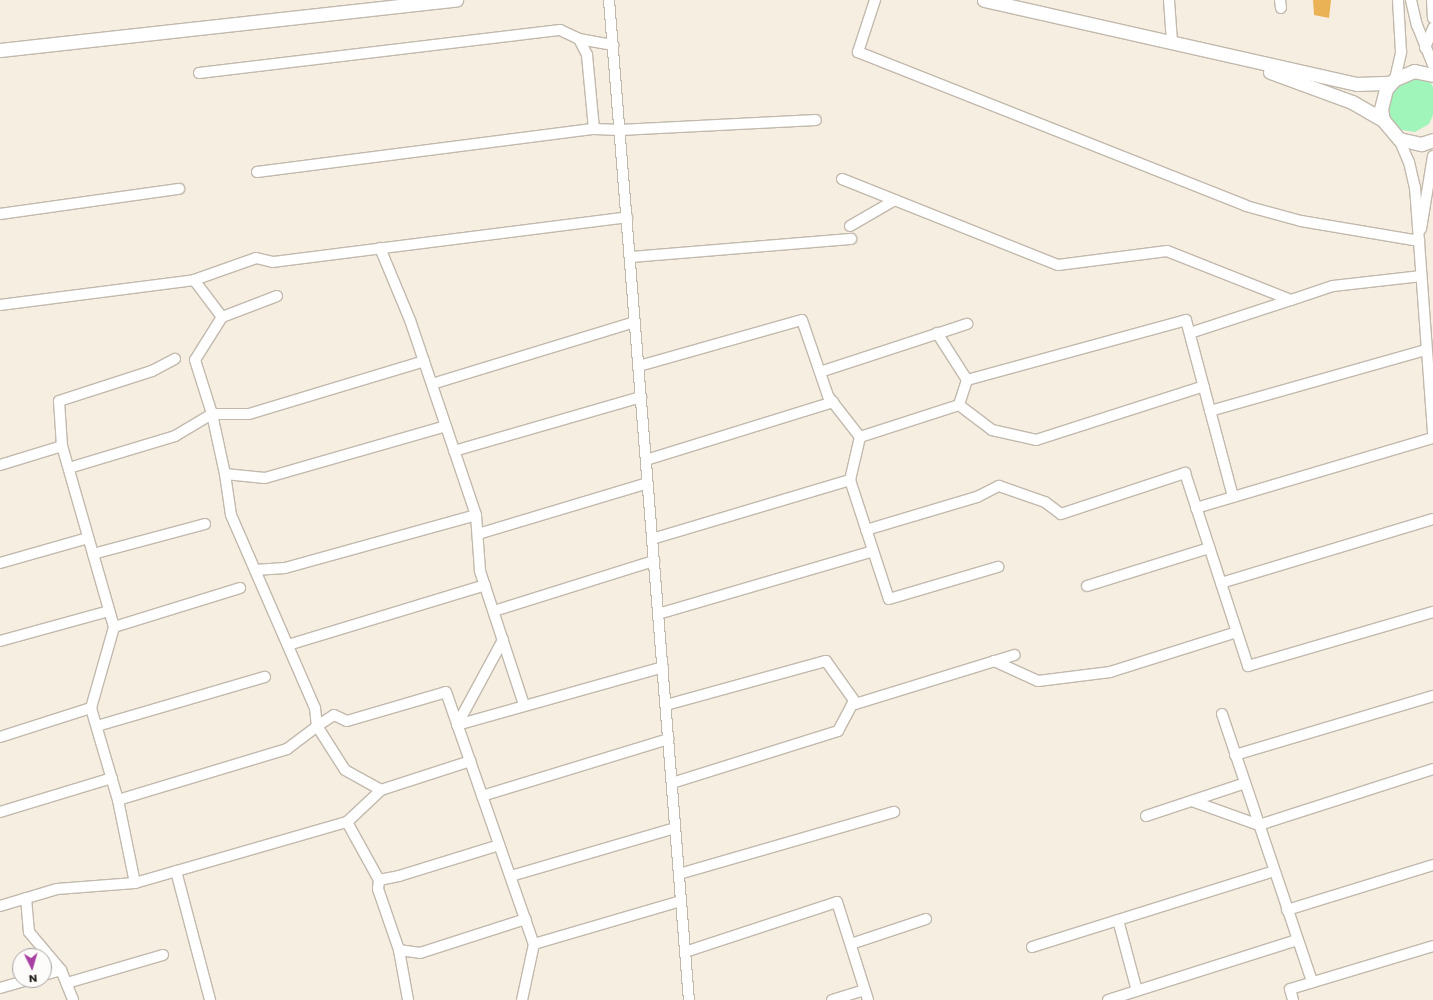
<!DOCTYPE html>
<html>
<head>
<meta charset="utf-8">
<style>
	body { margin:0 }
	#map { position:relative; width:1433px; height:1000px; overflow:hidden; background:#f7eee2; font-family:Poppins,sans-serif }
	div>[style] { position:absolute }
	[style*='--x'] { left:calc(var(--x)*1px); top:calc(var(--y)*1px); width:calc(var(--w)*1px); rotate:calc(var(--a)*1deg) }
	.green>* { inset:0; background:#a0f5bb }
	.building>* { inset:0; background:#eab254 }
	.roads { filter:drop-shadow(1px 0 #c2b9ad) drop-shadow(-1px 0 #c2b9ad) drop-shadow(0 1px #c2b9ad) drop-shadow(0 -1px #c2b9ad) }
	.minor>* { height:10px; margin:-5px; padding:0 5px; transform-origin:5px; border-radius:5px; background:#fff }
	.tertiary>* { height:13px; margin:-6.5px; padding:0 6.5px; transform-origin:6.5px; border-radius:6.5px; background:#fff }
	span { translate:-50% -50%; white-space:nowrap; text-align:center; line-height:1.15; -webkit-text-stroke:3px #fefcfa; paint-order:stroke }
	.north { position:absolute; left:12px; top:948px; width:40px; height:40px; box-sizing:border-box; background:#fefcfa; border:1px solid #a7a4a1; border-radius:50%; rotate:175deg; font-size:11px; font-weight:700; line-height:16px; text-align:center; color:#24201c }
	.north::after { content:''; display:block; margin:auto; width:14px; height:18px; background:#a83fa2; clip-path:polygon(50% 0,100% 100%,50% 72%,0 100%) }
</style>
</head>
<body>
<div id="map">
	<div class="green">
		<div style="clip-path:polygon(1425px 72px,1433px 87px,1433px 115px,1429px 124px,1415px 132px,1388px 128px,1381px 109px,1390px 83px)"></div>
	</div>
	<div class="building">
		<div style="clip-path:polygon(1313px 0,1331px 0,1329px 18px,1314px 15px)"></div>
	</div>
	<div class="roads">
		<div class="minor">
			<div style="--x:609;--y:0;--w:1003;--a:85.43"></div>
			<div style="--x:875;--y:0;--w:55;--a:108.1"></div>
			<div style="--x:858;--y:52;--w:417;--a:21.6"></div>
			<div style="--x:1246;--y:206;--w:57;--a:15.3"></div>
			<div style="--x:1301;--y:221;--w:120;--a:9.6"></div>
			<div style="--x:1169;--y:0;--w:42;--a:85.9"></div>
			<div style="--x:1280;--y:0;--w:8;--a:83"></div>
			<div style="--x:1411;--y:0;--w:26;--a:77"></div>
			<div style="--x:1417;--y:25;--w:43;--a:68.2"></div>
			<div style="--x:1432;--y:0;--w:18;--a:87"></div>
			<div style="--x:579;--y:39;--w:35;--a:10"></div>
			<div style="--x:1425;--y:48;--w:22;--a:-68"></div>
			<div style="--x:199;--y:73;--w:364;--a:-6.8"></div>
			<div style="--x:560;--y:30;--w:21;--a:25"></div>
			<div style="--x:579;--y:39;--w:18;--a:63"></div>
			<div style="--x:587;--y:55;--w:74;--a:84.6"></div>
			<div style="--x:1395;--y:79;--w:28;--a:-77"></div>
			<div style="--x:1401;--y:52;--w:52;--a:-93.3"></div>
			<div style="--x:1399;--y:139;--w:25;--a:67"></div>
			<div style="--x:1409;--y:162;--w:26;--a:77"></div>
			<div style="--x:1415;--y:187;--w:247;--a:85.8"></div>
			<div style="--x:257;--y:172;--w:340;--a:-7.3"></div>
			<div style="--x:594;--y:129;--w:26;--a:2"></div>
			<div style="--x:620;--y:130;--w:196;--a:-2.9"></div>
			<div style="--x:842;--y:179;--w:232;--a:21.7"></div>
			<div style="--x:1058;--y:265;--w:110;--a:-7.3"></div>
			<div style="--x:1167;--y:251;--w:133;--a:21.6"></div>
			<div style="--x:1291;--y:300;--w:44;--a:-18.4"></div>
			<div style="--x:1333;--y:286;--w:89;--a:-6.5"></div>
			<div style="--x:0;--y:214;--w:181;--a:-8"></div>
			<div style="--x:850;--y:226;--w:52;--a:-30"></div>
			<div style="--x:1421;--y:229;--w:74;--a:-80.7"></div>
			<div style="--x:380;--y:248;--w:78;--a:67.4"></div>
			<div style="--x:410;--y:320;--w:206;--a:71.3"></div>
			<div style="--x:476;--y:515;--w:56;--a:85.9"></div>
			<div style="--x:480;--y:571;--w:141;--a:71.8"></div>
			<div style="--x:630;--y:257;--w:222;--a:-4.7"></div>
			<div style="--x:277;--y:296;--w:59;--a:159.1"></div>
			<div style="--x:222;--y:317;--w:51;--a:122.1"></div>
			<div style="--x:195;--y:360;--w:57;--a:72.5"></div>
			<div style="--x:212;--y:414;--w:61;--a:77.8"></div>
			<div style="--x:225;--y:474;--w:41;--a:81.7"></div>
			<div style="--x:231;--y:515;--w:210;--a:66.5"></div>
			<div style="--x:315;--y:708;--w:18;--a:84"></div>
			<div style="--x:317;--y:726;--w:20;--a:-33"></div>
			<div style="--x:334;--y:715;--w:14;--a:25"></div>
			<div style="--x:347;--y:721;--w:103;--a:-16.3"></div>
			<div style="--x:446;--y:692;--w:267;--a:70.8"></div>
			<div style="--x:534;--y:944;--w:57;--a:102.1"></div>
			<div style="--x:0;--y:305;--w:196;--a:-7.3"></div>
			<div style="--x:222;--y:317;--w:46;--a:-127.1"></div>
			<div style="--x:194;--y:280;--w:66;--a:-19.5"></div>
			<div style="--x:256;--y:258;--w:17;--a:13"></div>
			<div style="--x:273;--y:262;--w:357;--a:-7.2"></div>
			<div style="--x:937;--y:333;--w:56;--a:57.4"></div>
			<div style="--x:1190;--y:333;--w:106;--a:-18.1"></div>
			<div style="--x:639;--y:366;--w:169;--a:-15.8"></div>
			<div style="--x:802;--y:320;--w:80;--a:71.1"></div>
			<div style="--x:828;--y:396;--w:52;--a:52"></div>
			<div style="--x:860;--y:437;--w:44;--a:103.1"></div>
			<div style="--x:850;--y:480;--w:125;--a:71.9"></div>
			<div style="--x:889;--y:599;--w:114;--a:-16.4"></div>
			<div style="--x:820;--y:372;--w:155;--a:-18.1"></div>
			<div style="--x:967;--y:380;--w:227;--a:-15.3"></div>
			<div style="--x:1186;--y:320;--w:183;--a:75.1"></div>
			<div style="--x:967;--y:380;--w:26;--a:108"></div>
			<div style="--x:959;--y:405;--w:41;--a:37.1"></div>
			<div style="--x:992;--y:430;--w:45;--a:12.8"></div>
			<div style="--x:1036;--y:440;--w:176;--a:-17.8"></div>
			<div style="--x:432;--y:384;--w:212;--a:-17"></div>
			<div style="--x:1210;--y:411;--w:224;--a:-15.8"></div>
			<div style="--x:860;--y:437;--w:104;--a:-17.9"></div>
			<div style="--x:454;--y:451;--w:195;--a:-16.1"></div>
			<div style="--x:646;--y:460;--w:196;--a:-17.2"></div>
			<div style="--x:0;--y:465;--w:65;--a:-17"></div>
			<div style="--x:69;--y:468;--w:111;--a:-16.8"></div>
			<div style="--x:175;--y:436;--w:43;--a:-30.7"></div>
			<div style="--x:212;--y:414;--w:37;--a:0"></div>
			<div style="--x:249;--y:414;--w:183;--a:-16.8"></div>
			<div style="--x:225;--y:474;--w:40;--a:5.7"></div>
			<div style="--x:265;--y:478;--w:188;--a:-16"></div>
			<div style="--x:1196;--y:508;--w:247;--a:-16.5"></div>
			<div style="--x:866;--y:530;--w:116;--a:-16.6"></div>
			<div style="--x:977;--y:497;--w:25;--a:-27"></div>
			<div style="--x:999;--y:486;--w:49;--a:19.2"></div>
			<div style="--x:1045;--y:502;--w:20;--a:37"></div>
			<div style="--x:1061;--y:514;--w:131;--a:-18.3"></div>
			<div style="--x:1185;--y:473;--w:203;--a:71.9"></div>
			<div style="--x:1248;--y:666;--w:193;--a:-16.3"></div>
			<div style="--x:478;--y:534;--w:177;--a:-16.7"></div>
			<div style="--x:652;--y:539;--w:207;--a:-16.6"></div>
			<div style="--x:93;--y:554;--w:116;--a:-15"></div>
			<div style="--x:0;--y:563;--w:91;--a:-15.9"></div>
			<div style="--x:255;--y:570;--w:30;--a:-4"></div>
			<div style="--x:285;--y:568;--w:198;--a:-15.5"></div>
			<div style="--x:1221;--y:583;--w:221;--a:-16.8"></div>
			<div style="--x:1087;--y:586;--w:128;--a:-17.3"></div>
			<div style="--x:494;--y:611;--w:168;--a:-17.4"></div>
			<div style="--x:658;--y:614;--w:224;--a:-16.3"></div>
			<div style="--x:114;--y:627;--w:132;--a:-17.2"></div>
			<div style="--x:0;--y:641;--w:113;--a:-15.4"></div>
			<div style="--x:288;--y:645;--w:206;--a:-16.9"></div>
			<div style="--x:994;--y:661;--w:48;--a:24.4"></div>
			<div style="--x:1038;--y:681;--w:73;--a:-7.1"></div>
			<div style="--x:1110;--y:672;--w:133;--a:-17.5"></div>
			<div style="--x:666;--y:705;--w:166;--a:-15.4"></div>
			<div style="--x:826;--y:661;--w:52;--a:54.5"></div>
			<div style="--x:1222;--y:714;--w:283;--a:71.4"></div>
			<div style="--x:457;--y:725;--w:214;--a:-15.7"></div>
			<div style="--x:457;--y:725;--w:97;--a:-61.6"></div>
			<div style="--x:97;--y:726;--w:175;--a:-16.3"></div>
			<div style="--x:0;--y:737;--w:96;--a:-17.7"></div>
			<div style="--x:1235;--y:755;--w:207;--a:-16.6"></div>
			<div style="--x:672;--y:783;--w:174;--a:-17.4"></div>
			<div style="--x:838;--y:731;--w:30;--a:-62"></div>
			<div style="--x:852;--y:705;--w:170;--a:-17.1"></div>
			<div style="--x:482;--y:796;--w:195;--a:-17"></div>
			<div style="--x:118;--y:800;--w:177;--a:-16.8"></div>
			<div style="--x:287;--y:749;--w:38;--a:-37"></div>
			<div style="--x:317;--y:726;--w:52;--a:57.5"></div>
			<div style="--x:345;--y:770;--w:41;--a:29.1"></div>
			<div style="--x:1192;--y:801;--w:71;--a:19.7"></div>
			<div style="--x:1259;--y:825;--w:183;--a:-17.8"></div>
			<div style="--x:0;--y:812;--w:117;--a:-16.9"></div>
			<div style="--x:1146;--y:816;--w:104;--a:-18.4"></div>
			<div style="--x:347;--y:822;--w:66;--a:61.1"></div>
			<div style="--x:379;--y:880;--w:9;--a:96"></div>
			<div style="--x:378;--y:889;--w:65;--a:71"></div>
			<div style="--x:399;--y:950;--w:51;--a:79.8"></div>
			<div style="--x:176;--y:871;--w:133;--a:75.2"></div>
			<div style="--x:679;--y:874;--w:224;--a:-16.1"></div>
			<div style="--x:511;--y:876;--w:171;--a:-16.3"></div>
			<div style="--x:379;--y:880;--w:20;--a:-11"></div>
			<div style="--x:399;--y:876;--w:105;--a:-17.2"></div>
			<div style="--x:135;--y:883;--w:85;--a:-101.6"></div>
			<div style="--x:118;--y:800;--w:96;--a:-106.4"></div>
			<div style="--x:91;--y:708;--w:84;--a:-74.1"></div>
			<div style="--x:114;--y:627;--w:188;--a:-106"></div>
			<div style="--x:62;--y:446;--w:45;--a:-93.8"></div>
			<div style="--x:59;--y:401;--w:98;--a:-17.9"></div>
			<div style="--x:152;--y:371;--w:26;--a:-28"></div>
			<div style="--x:26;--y:898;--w:34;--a:85"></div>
			<div style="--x:29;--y:932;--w:50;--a:49.9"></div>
			<div style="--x:61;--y:970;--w:32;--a:68"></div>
			<div style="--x:0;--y:906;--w:59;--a:-16.6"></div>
			<div style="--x:57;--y:889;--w:78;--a:-4.4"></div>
			<div style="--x:135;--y:883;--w:221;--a:-16.1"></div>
			<div style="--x:347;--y:822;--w:47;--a:-43.3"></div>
			<div style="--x:381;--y:790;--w:94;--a:-18"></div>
			<div style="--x:1287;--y:910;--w:153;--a:-17.1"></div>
			<div style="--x:1118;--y:920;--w:73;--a:75"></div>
			<div style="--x:534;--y:944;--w:153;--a:-16.3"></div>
			<div style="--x:851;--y:944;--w:79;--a:-18.4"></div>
			<div style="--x:1032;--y:947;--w:254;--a:-17.4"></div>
			<div style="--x:399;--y:950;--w:21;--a:8"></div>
			<div style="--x:420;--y:953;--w:111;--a:-17.8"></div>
			<div style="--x:685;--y:952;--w:160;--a:-18.2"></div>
			<div style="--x:837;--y:902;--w:103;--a:72.4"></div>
			<div style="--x:44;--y:975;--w:18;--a:-16"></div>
			<div style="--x:67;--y:983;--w:100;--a:-16.3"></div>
			<div style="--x:0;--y:988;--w:29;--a:-16"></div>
			<div style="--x:832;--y:1000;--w:34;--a:-17"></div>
			<div style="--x:1108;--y:1000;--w:198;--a:-17.6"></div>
			<div style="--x:1293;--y:1000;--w:11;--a:-105"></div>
			<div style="--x:1290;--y:989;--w:149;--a:-16.7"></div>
		</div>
		<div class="tertiary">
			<div style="--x:984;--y:0;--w:382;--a:12.7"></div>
			<div style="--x:1357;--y:84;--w:33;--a:-2"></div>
			<div style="--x:0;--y:50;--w:459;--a:-6.3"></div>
			<div style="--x:1270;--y:72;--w:87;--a:20.1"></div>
			<div style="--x:1352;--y:102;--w:36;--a:30"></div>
			<div style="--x:1433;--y:75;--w:19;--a:-168"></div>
			<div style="--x:1414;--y:71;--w:21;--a:157"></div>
			<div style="--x:1395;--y:79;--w:13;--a:132"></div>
			<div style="--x:1386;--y:89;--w:21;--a:104"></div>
			<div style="--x:1381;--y:109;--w:11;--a:80"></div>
			<div style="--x:1383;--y:120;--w:25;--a:50"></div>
			<div style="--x:1399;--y:139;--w:23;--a:13"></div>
			<div style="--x:1421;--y:144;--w:13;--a:-18"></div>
		</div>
	</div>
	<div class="north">N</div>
</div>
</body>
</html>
